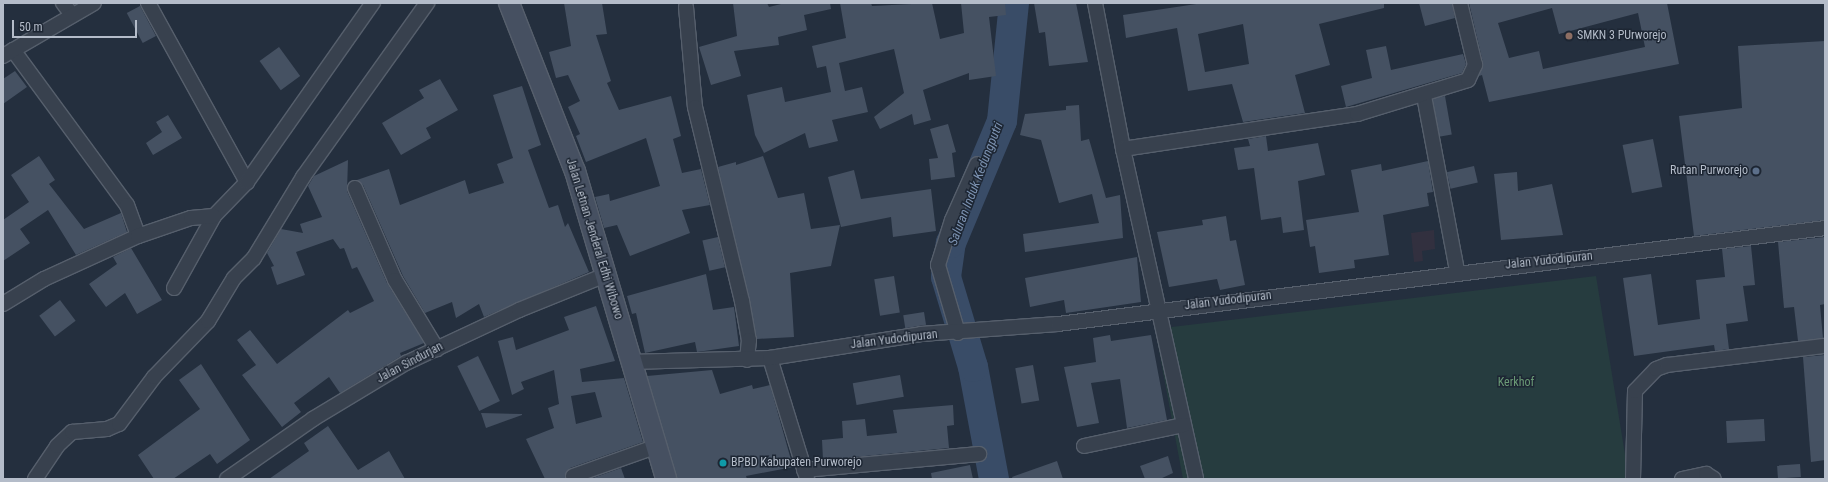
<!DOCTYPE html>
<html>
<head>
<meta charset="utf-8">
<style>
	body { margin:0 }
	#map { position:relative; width:1828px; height:482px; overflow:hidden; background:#242f3e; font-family:"Roboto Condensed",sans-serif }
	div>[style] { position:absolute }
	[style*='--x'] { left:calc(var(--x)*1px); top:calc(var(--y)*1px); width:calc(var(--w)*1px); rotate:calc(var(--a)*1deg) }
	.medical>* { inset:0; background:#32303f }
	.green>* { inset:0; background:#263c3f }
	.river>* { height:30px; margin:-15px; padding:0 15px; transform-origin:15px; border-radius:15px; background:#394c67 }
	.building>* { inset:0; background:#455162; transform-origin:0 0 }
	.roads { filter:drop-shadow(1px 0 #565f6c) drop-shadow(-1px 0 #565f6c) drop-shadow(0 1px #565f6c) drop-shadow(0 -1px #565f6c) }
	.street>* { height:14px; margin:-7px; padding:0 7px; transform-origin:7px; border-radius:7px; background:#38414e }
	.secondary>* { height:20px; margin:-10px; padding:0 10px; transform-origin:10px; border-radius:10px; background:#465061 }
	.dots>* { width:11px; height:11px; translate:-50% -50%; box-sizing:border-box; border:2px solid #1d2633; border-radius:50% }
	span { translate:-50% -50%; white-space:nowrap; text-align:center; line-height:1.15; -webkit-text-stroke:3px #1d2633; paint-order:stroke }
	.poi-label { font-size:12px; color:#b4bcc9 }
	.left { translate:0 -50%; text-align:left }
	.right { translate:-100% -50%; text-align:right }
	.street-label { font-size:12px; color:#b4bcc9 }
	.park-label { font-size:12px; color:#6b9a76 }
	.water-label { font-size:13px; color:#7c92b1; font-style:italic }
	.frame { position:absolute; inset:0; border:4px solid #b4bcc9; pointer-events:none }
	.scale { position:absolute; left:12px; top:20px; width:125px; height:18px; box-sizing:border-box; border:2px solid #b4bcc9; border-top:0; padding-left:5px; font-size:12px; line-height:14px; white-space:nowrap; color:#b4bcc9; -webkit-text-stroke:3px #1d2633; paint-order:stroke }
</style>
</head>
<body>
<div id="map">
	<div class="medical">
		<div style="clip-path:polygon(1434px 230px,1435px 249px,1422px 251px,1423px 261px,1414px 262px,1411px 233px)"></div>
	</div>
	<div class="green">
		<div style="clip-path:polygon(1596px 276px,1629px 479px,1183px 479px,1155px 329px)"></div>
	</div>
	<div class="river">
		<div style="--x:994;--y:479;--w:114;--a:-100.6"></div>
		<div style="--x:973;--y:367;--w:94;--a:-106.7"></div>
		<div style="--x:946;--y:277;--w:34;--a:-82"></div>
		<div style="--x:951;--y:243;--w:132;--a:-67.3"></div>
		<div style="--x:1002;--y:121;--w:119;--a:-84.2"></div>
	</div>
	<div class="building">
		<div style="clip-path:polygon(564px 3px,602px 3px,607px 34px,596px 35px,611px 81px,607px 83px,619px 110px,671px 96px,681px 136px,673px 139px,682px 173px,701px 169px,710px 205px,682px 210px,690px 233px,630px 256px,617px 225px,604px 228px,595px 197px,609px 194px,610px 201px,660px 186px,646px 138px,586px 162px,576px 136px,580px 134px,568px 107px,580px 101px,568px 75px,556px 78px,549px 52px,571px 46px)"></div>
		<div style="clip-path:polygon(733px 3px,767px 3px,769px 7px,785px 3px,830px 3px,831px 9px,804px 15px,807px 30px,778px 37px,779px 45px,734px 51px,741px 76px,711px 85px,699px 47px,737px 36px)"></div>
		<div style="clip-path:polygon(840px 3px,871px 3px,872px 6px,932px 3px,940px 39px,964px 33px,961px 3px,1005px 3px,1006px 15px,989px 17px,996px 76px,969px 80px,969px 73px,923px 90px,931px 120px,914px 125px,912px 114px,880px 129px,874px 117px,904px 93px,894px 49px,839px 63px,845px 91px,862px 87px,868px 112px,832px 120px,838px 141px,809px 148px,805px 133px,764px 153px,755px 135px,747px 95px,782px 87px,785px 102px,831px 92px,826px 66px,817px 68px,812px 46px,846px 38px)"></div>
		<div style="clip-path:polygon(1034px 3px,1076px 3px,1088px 62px,1049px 66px,1045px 32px,1039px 33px)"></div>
		<div style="clip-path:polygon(evenodd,1203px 3px,1384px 3px,1384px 8px,1319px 24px,1330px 65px,1295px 75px,1305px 113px,1243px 122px,1232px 84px,1188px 91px,1177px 28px,1126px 38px,1123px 15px,1203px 3px,1243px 24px,1249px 64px,1205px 72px,1198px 34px,1243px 24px)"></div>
		<div style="clip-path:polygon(1419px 3px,1452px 3px,1455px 18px,1425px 26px)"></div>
		<div style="clip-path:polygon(evenodd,1469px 3px,1667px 3px,1679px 64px,1489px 102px,1482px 75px,1479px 76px,1483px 63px,1469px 3px,1552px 8px,1559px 34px,1638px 13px,1645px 47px,1543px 69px,1539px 51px,1509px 58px,1498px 23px,1552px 8px)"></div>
		<div style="left:140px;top:6px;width:34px;height:15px;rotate:62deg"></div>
		<div style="clip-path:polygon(1825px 41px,1825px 220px,1694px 236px,1679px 116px,1742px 108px,1738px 46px)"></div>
		<div style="clip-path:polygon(1386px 46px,1391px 70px,1463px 54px,1466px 64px,1462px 73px,1346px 107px,1341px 86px,1372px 78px,1366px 50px)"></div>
		<div style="left:279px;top:47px;width:36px;height:24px;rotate:54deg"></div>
		<div style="clip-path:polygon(15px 71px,27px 87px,3px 104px,3px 79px)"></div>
		<div style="clip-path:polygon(440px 79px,458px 110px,426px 128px,431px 138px,401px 155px,382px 123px,424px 98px,419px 90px)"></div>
		<div style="clip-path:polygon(522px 86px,541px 145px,528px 150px,549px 208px,558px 205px,565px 227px,568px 223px,589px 272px,484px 317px,479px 304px,456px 318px,452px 302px,425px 313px,403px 276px,363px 185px,357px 180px,389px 169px,400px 205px,465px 180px,469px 194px,504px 183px,497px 164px,513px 158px,493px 95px)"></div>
		<div style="left:1445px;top:96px;width:39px;height:13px;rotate:80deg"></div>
		<div style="clip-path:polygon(1079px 105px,1081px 141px,1089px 139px,1106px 198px,1120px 195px,1123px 238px,1025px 252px,1023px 234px,1099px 223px,1092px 194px,1059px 203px,1041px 140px,1020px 135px,1025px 114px,1066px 110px,1066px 106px)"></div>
		<div style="clip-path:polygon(168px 115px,182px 138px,153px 155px,146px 143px,162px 132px,156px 122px)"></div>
		<div style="clip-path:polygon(948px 124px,956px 152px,952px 153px,955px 177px,931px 180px,929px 159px,938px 158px,930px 129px)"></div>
		<div style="clip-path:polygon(1266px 136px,1268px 151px,1318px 143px,1325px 175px,1298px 181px,1304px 230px,1283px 233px,1281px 217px,1261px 220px,1254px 168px,1238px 170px,1234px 148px,1250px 146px,1248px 139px)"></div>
		<div style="left:1653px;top:139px;width:49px;height:31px;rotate:79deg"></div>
		<div style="clip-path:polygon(39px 156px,55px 180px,49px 184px,84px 229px,121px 213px,127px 232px,76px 255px,48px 210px,20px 229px,30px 243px,3px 261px,3px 220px,29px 202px,11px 175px)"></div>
		<div style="clip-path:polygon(763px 156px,778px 198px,804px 193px,811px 229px,840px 225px,831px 266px,790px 273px,794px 337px,757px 339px,718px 167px,736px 162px,736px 165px)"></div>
		<div style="clip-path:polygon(348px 160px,347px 191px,387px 283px,424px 343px,400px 353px,401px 356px,340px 393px,329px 377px,294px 403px,301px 412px,282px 427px,242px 375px,256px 365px,237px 340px,250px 330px,277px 364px,348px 310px,350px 313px,374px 301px,357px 267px,352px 269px,344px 248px,340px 249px,333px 239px,296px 252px,305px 275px,277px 285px,271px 267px,274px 266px,267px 253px,281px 229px,303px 233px,300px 224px,322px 217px,308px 186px,314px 176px)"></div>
		<div style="clip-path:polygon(1428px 161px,1433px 192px,1427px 193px,1429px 206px,1383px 215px,1389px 255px,1354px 260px,1355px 268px,1319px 273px,1315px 246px,1310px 247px,1306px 220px,1359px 212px,1351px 170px,1381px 164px,1382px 171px)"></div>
		<div style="left:1474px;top:166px;width:17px;height:28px;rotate:77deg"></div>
		<div style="clip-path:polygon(854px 170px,861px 199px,931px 189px,936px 231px,893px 237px,891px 217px,841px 227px,828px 177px)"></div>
		<div style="clip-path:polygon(1517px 172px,1518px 191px,1552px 184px,1563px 235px,1501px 240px,1494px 174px)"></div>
		<div style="clip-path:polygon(1226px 216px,1230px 241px,1236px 240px,1245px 285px,1220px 290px,1217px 279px,1169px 287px,1157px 232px,1203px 225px,1202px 220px)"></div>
		<div style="left:718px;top:237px;width:31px;height:16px;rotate:77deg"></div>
		<div style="clip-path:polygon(1825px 237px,1825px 304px,1820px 305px,1823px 338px,1798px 341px,1794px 307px,1784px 308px,1778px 242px)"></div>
		<div style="clip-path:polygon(1751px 246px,1755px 285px,1743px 286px,1748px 321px,1726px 324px,1729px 349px,1715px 351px,1714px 345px,1634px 356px,1623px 278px,1651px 274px,1658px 325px,1700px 319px,1696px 280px,1725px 277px,1722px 249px)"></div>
		<div style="clip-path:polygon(131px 248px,162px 300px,137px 314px,125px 293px,106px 307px,89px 284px,117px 264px,113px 257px)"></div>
		<div style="clip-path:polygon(1137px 257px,1141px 302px,1066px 313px,1064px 300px,1030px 307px,1025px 278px)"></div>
		<div style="clip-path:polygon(706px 274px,713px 310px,734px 307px,739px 346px,697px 352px,695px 342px,645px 353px,636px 313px,632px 314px,627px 296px)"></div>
		<div style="left:894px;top:276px;width:37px;height:20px;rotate:81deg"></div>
		<div style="left:60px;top:300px;width:26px;height:26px;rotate:53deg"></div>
		<div style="clip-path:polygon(evenodd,596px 306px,615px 361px,580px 369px,582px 382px,624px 378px,643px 442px,570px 468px,565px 479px,545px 479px,526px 439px,554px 428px,548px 408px,559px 404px,554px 370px,521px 382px,524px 389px,512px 395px,498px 341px,513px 337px,516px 350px,569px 330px,564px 317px,596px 306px,595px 392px,602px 417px,576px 424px,571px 396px,595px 392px)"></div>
		<div style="left:924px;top:312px;width:13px;height:21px;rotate:81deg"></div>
		<div style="clip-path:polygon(1110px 335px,1111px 341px,1151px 335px,1167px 420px,1127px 428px,1120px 379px,1091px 383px,1099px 423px,1077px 427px,1064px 367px,1096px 362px,1093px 338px)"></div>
		<div style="clip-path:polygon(1825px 355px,1825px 460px,1811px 462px,1803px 357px)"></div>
		<div style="left:478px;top:356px;width:50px;height:23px;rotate:64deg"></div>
		<div style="clip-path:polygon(201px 364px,250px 440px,217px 464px,210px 454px,173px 479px,154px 479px,138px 455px,200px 409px,179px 380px)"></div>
		<div style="left:1033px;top:365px;width:36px;height:18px;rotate:80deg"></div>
		<div style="clip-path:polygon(712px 370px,720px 394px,752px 385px,753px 389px,770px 385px,793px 467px,746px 476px,747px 479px,677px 479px,647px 376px)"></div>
		<div style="left:900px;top:375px;width:22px;height:48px;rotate:80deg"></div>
		<div style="clip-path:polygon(953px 405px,954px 425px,947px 426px,949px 448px,823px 460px,822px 440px,843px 438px,842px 421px,865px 419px,867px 436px,897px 433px,893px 410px)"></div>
		<div style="clip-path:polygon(481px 413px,522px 414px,522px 415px,486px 428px)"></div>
		<div style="left:1764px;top:419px;width:22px;height:38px;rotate:87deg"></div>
		<div style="clip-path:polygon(328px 426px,358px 470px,389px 451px,405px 479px,269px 479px,309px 451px,304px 443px)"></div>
		<div style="clip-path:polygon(1168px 456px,1173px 473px,1160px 479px,1145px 479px,1140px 466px)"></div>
		<div style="clip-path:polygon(1057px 461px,1063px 479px,1013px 479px,1012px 477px)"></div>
		<div style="left:1800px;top:464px;width:13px;height:23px;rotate:86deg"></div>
		<div style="clip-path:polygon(970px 465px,973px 479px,932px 479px,931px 473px)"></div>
		<div style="clip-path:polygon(621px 468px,625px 479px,590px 479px)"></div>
	</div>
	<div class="roads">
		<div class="street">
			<div style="--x:63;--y:3;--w:15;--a:53"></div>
			<div style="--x:148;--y:3;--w:205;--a:61.1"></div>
			<div style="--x:1095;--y:3;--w:149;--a:79.1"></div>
			<div style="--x:1123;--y:149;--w:338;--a:77.5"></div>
			<div style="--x:686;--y:7;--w:100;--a:84.9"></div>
			<div style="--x:695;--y:107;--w:200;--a:76.4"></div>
			<div style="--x:742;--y:301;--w:40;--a:80"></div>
			<div style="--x:749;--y:340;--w:20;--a:96"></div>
			<div style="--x:13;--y:50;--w:192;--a:53.7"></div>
			<div style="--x:127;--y:205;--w:33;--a:70"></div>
			<div style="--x:3;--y:56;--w:105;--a:-30.2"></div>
			<div style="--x:1424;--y:96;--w:178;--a:79.3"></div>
			<div style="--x:1123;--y:149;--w:237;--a:-8.5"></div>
			<div style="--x:1357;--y:114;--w:116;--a:-17"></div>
			<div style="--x:1468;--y:80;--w:17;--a:-65"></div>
			<div style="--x:1475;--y:65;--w:64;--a:-103.6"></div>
			<div style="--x:355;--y:188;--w:100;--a:66.5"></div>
			<div style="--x:395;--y:280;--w:81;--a:58.7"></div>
			<div style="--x:174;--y:288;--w:82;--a:-60.9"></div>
			<div style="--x:214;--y:216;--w:47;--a:-45.9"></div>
			<div style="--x:247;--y:182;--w:219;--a:-54.9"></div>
			<div style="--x:3;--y:304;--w:48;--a:-31.4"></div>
			<div style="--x:44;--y:279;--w:103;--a:-24.6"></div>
			<div style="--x:138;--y:236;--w:56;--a:-18.8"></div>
			<div style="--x:191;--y:218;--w:23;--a:-5"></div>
			<div style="--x:958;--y:333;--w:71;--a:-106.4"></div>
			<div style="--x:938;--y:265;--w:47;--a:-72.7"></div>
			<div style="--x:952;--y:220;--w:61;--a:-65.9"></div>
			<div style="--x:770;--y:358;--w:126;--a:72.9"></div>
			<div style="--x:630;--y:362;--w:140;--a:-1.6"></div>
			<div style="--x:770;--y:358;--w:153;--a:-9"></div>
			<div style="--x:921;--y:334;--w:137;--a:-4.2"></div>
			<div style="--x:1058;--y:324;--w:773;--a:-7.13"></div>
			<div style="--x:1084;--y:446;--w:102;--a:-11.9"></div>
			<div style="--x:804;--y:470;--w:176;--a:-5.2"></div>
			<div style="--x:573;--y:476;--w:87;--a:-19.5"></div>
			<div style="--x:35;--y:479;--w:40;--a:-56"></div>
			<div style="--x:57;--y:446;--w:21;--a:-43"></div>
			<div style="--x:72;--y:432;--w:35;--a:-5"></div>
			<div style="--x:107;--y:429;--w:13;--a:-23"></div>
			<div style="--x:119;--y:424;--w:59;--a:-53.3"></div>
			<div style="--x:154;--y:377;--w:78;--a:-46"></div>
			<div style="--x:208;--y:321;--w:50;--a:-58.8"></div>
			<div style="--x:234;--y:278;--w:28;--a:-45"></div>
			<div style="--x:254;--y:258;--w:95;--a:-58.8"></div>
			<div style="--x:303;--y:177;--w:214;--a:-54.5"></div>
			<div style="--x:227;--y:479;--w:105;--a:-34.9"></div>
			<div style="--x:313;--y:419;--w:109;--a:-31.1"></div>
			<div style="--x:406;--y:363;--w:125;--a:-25.1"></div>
			<div style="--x:519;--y:310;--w:96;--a:-22"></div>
			<div style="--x:1633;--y:479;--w:88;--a:-88.7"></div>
			<div style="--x:1635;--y:391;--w:30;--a:-46"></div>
			<div style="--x:1656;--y:369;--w:12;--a:-20"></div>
			<div style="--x:1667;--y:365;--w:159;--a:-6.9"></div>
			<div style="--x:1682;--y:479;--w:25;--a:-12"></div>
			<div style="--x:1706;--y:474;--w:9;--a:32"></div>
		</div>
		<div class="secondary">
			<div style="--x:509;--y:3;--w:180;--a:68.6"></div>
			<div style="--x:575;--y:171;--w:321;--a:73.5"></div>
		</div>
	</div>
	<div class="dots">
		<div style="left:1569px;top:36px;background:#8d6e63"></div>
		<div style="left:1756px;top:171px;background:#5c6f8a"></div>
		<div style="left:723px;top:463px;background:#0f9aa8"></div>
	</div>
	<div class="poi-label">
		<span class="left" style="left:1577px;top:36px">SMKN 3 PUrworejo</span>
		<span class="right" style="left:1748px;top:171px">Rutan Purworejo</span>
		<span class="left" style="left:731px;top:463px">BPBD Kabupaten Purworejo</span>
	</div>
	<div class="street-label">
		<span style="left:594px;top:239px;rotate:73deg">Jalan Letnan Jenderal Edhi Wibowo</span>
		<span style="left:1549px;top:261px;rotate:-6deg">Jalan Yudodipuran</span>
		<span style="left:1228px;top:301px;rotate:-7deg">Jalan Yudodipuran</span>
		<span style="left:894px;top:340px;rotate:-7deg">Jalan Yudodipuran</span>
		<span style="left:410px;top:363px;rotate:-28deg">Jalan Sindurjan</span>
	</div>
	<div class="park-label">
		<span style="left:1516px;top:383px">Kerkhof</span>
	</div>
	<div class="water-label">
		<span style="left:976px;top:184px;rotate:-69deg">Saluran Induk Kedungputri</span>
	</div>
	<div class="frame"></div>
	<div class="scale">50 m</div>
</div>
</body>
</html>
